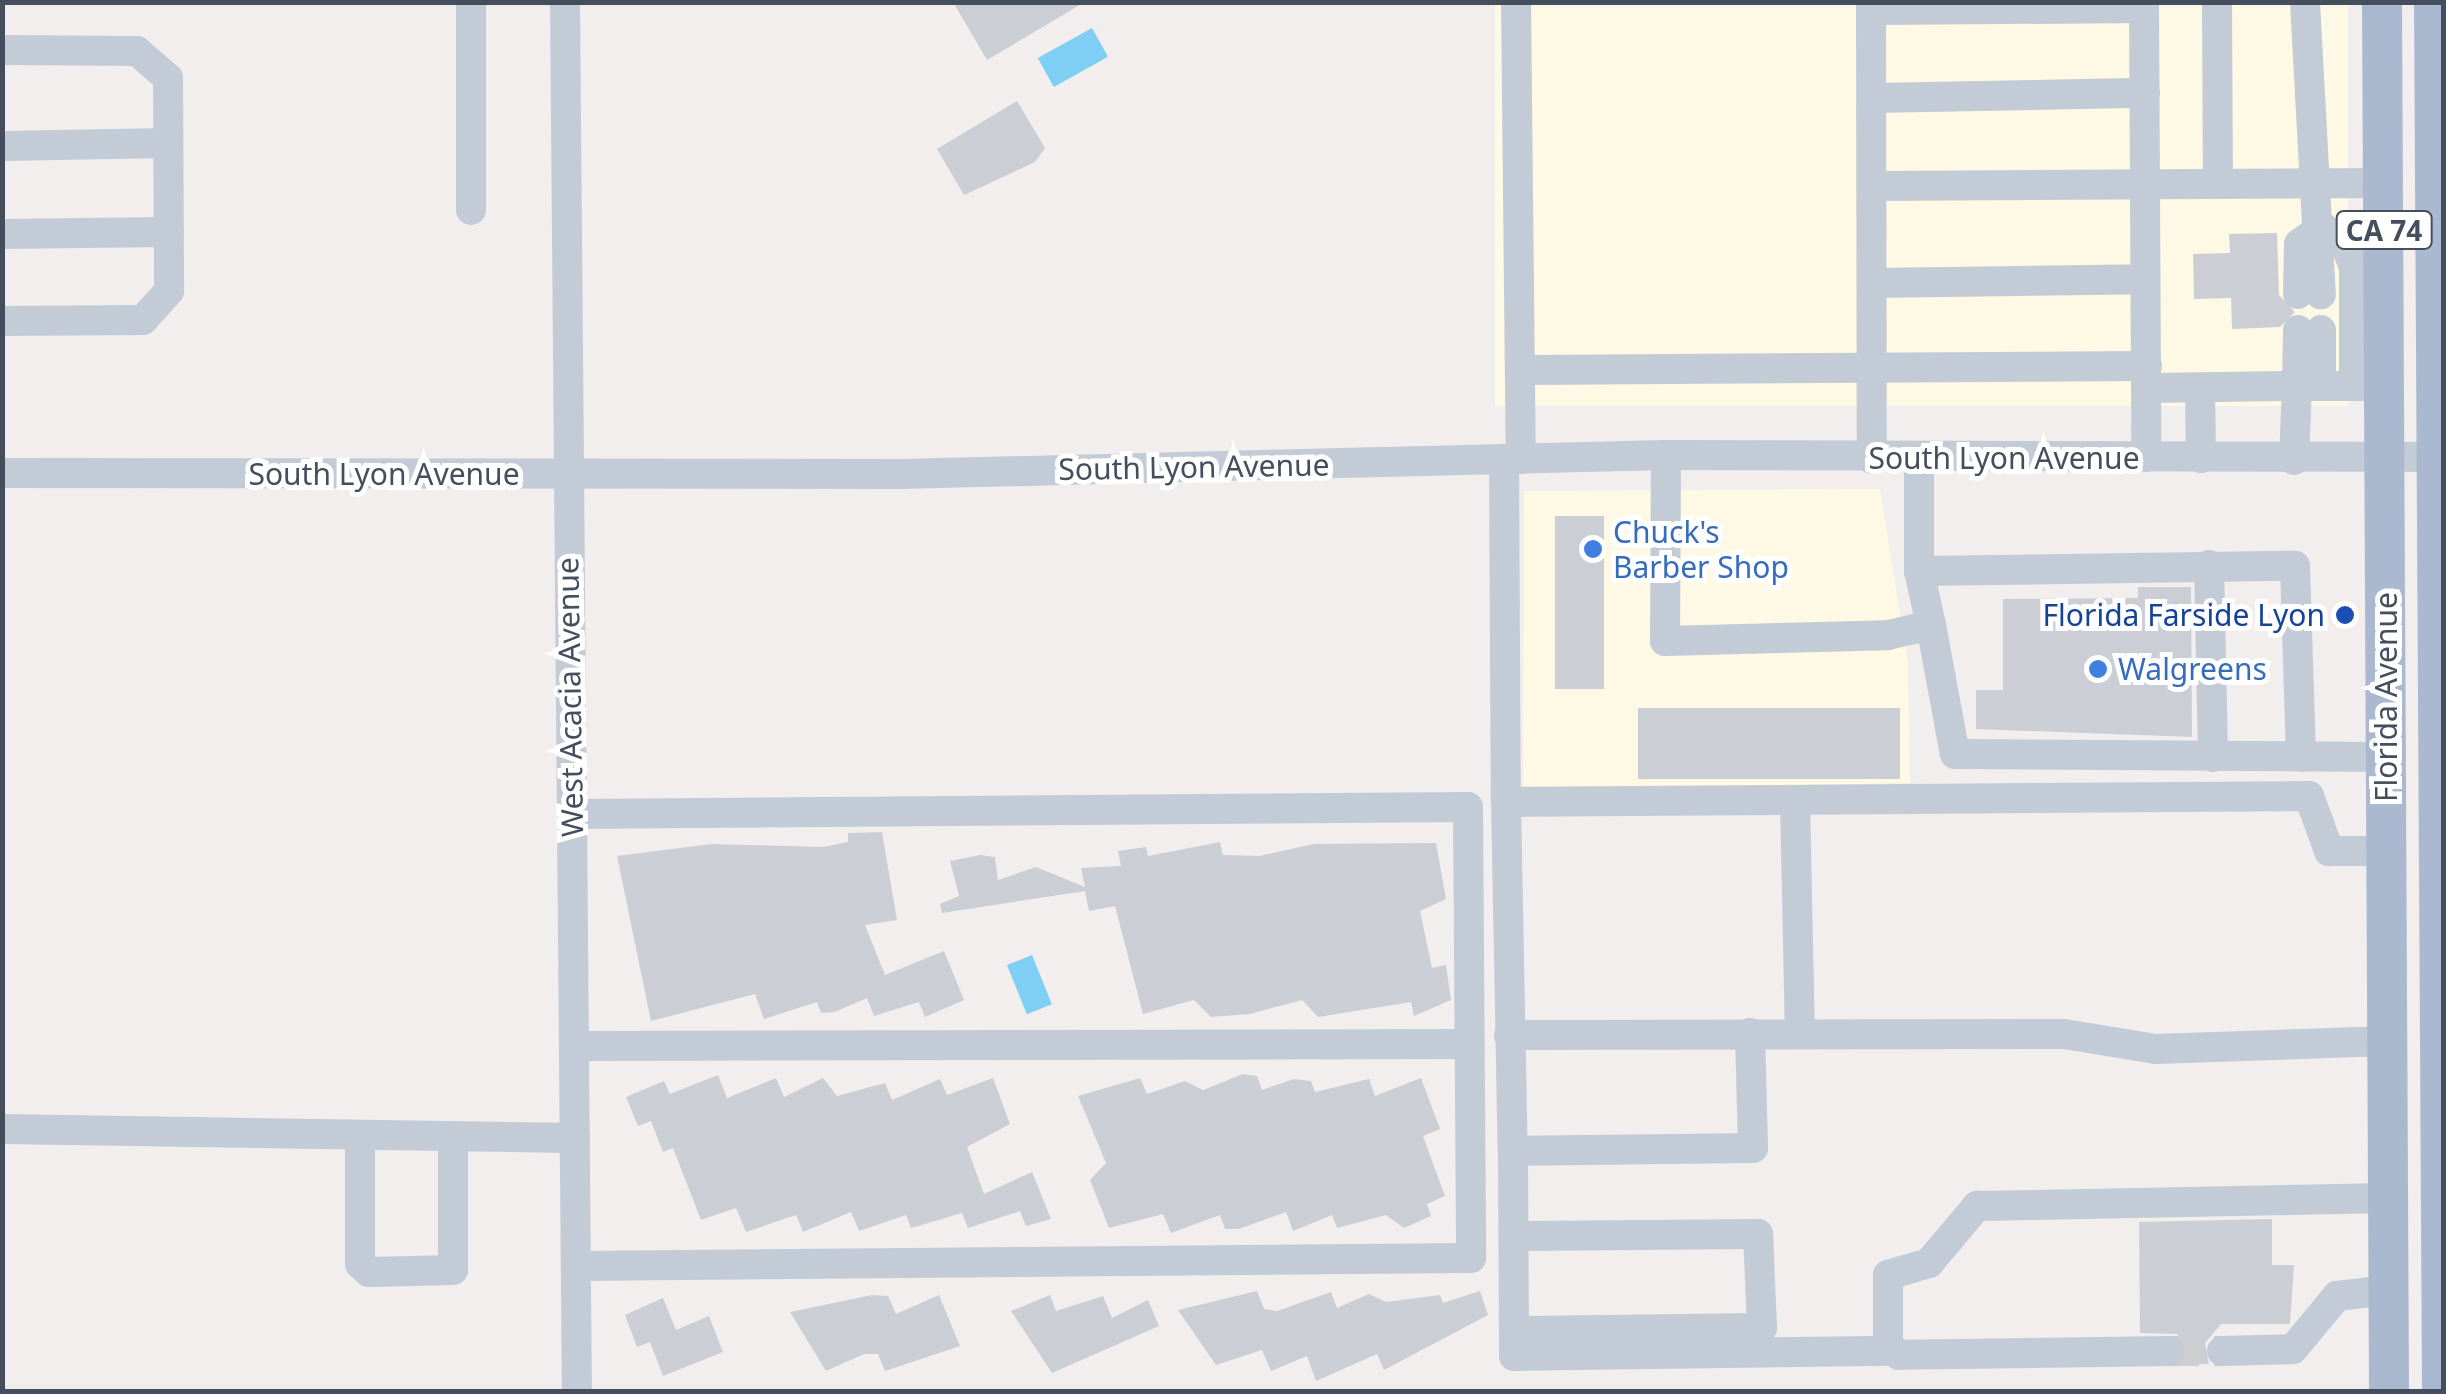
<!DOCTYPE html>
<html>
<head>
<meta charset="utf-8">
<style>
	body { margin:0 }
	#map { position:relative; width:2446px; height:1394px; overflow:hidden; background:#f1eeed; font-family:"Noto Sans",sans-serif }
	div>[style] { position:absolute }
	[style*='--x'] { left:calc(var(--x)*1px); top:calc(var(--y)*1px); width:calc(var(--w)*1px); rotate:calc(var(--a)*1deg) }
	.commercial>* { inset:0; background:#fef9e4; transform-origin:0 0 }
	.water>* { inset:0; background:#7fcff5; transform-origin:0 0 }
	.building>* { inset:0; background:#ccced6; transform-origin:0 0 }
	.minor-tunnel>* { height:30px; margin-top:-15px; transform-origin:0; background:repeating-linear-gradient(90deg,#ceced0 0 30px,transparent 0 45px) }
	.minor>* { height:30px; margin:-15px; padding:0 15px; transform-origin:15px; border-radius:15px; background:#c2cbd6 }
	.major>* { height:40px; margin:-20px; padding:0 20px; transform-origin:20px; border-radius:20px; background:#aab9d0 }
	.dots>* { width:28px; height:28px; translate:-50% -50%; box-sizing:border-box; border:5px solid #fff; border-radius:50% }
	span { translate:-50% -50%; white-space:nowrap; text-align:center; line-height:1.15; -webkit-text-stroke:10px #fff; paint-order:stroke }
	.shield-label span { padding:2px 8px; background:#fff; border:2px solid; border-radius:8px; -webkit-text-stroke-width:0 }
	.shield-label { font-size:28px; color:#444e5d; font-weight:700 }
	.street-label { font-size:30px; color:#444e5d }
	.shop-label { font-size:30px; color:#366cbe }
	.left { translate:0 -50%; text-align:left }
	.transit-label { font-size:30px; color:#164399 }
	.right { translate:-100% -50%; text-align:right }
	.frame { position:absolute; inset:0; border:5px solid #444e5d; pointer-events:none }
</style>
</head>
<body>
<div id="map">
	<div class="commercial">
		<div style="left:1495px;top:3px;width:853px;height:403px"></div>
		<div style="clip-path:polygon(1880px 489px,1908px 664px,1910px 783px,1523px 790px,1524px 491px)"></div>
	</div>
	<div class="water">
		<div style="left:1092px;top:28px;width:33px;height:62px;rotate:61deg"></div>
		<div style="left:1032px;top:955px;width:53px;height:27px;rotate:68deg"></div>
	</div>
	<div class="building">
		<div style="clip-path:polygon(953px 2px,1085px 2px,987px 60px)"></div>
		<div style="clip-path:polygon(1017px 101px,1045px 148px,1035px 162px,964px 195px,937px 149px)"></div>
		<div style="clip-path:polygon(2277px 233px,2279px 295px,2295px 312px,2280px 327px,2232px 329px,2231px 298px,2194px 299px,2193px 254px,2230px 253px,2229px 234px)"></div>
		<div style="left:1555px;top:516px;width:49px;height:173px"></div>
		<div style="clip-path:polygon(2138px 587px,2191px 587px,2192px 737px,1976px 729px,1976px 690px,2003px 690px,2003px 599px,2138px 598px)"></div>
		<div style="left:1638px;top:708px;width:262px;height:71px"></div>
		<div style="clip-path:polygon(882px 832px,897px 920px,865px 925px,885px 975px,944px 951px,964px 1000px,925px 1017px,919px 1002px,874px 1016px,867px 998px,835px 1012px,821px 1013px,817px 1002px,764px 1019px,755px 994px,651px 1021px,617px 856px,711px 844px,823px 847px,848px 842px,848px 833px)"></div>
		<div style="clip-path:polygon(1220px 842px,1223px 855px,1259px 856px,1314px 844px,1436px 843px,1446px 899px,1420px 911px,1432px 968px,1446px 965px,1451px 1000px,1414px 1016px,1411px 1002px,1318px 1017px,1302px 1000px,1250px 1014px,1211px 1017px,1194px 1000px,1143px 1014px,1115px 906px,1089px 911px,1085px 891px,942px 913px,940px 904px,959px 896px,950px 861px,980px 855px,995px 857px,998px 880px,1036px 867px,1085px 887px,1081px 868px,1121px 866px,1118px 851px,1146px 847px,1148px 856px)"></div>
		<div style="clip-path:polygon(1243px 1074px,1257px 1076px,1262px 1090px,1294px 1079px,1311px 1081px,1315px 1092px,1369px 1079px,1375px 1096px,1421px 1078px,1440px 1129px,1423px 1136px,1445px 1196px,1427px 1204px,1431px 1216px,1404px 1228px,1386px 1215px,1337px 1228px,1332px 1215px,1293px 1231px,1286px 1212px,1239px 1229px,1225px 1229px,1220px 1215px,1171px 1233px,1163px 1214px,1109px 1228px,1090px 1180px,1106px 1163px,1078px 1096px,1140px 1078px,1147px 1094px,1185px 1081px,1203px 1090px)"></div>
		<div style="clip-path:polygon(718px 1075px,727px 1098px,776px 1078px,784px 1097px,823px 1078px,837px 1096px,885px 1083px,892px 1100px,940px 1079px,947px 1095px,993px 1078px,1010px 1124px,967px 1147px,984px 1194px,1032px 1172px,1051px 1219px,1026px 1226px,1020px 1211px,968px 1228px,962px 1213px,911px 1228px,906px 1215px,859px 1231px,851px 1212px,803px 1232px,796px 1215px,746px 1232px,736px 1208px,701px 1220px,673px 1148px,663px 1152px,651px 1121px,638px 1126px,626px 1097px,664px 1081px,670px 1094px)"></div>
		<div style="clip-path:polygon(2272px 1219px,2272px 1265px,2294px 1265px,2290px 1324px,2221px 1324px,2205px 1343px,2209px 1364px,2182px 1364px,2188px 1350px,2177px 1334px,2140px 1333px,2139px 1222px)"></div>
		<div style="clip-path:polygon(1257px 1291px,1264px 1309px,1277px 1311px,1331px 1292px,1337px 1308px,1369px 1294px,1386px 1302px,1440px 1295px,1443px 1303px,1480px 1291px,1488px 1315px,1384px 1370px,1377px 1354px,1316px 1381px,1307px 1356px,1271px 1371px,1262px 1350px,1216px 1365px,1178px 1310px)"></div>
		<div style="clip-path:polygon(872px 1295px,888px 1296px,896px 1314px,939px 1295px,960px 1346px,885px 1371px,878px 1354px,864px 1354px,826px 1371px,790px 1312px)"></div>
		<div style="clip-path:polygon(1050px 1295px,1056px 1311px,1103px 1296px,1112px 1318px,1148px 1300px,1159px 1326px,1052px 1373px,1011px 1311px)"></div>
		<div style="clip-path:polygon(663px 1298px,676px 1330px,709px 1316px,723px 1352px,663px 1376px,650px 1342px,637px 1347px,625px 1315px)"></div>
	</div>
	<div class="minor-tunnel">
		<div style="--x:2169;--y:1351;--w:53;--a:0"></div>
	</div>
	<div class="minor">
		<div style="--x:471;--y:2;--w:208;--a:90"></div>
		<div style="--x:565;--y:2;--w:1390;--a:89.51"></div>
		<div style="--x:1516;--y:2;--w:457;--a:89.4"></div>
		<div style="--x:1871;--y:2;--w:457;--a:89.9"></div>
		<div style="--x:2144;--y:2;--w:455;--a:89.7"></div>
		<div style="--x:2217;--y:2;--w:181;--a:89.7"></div>
		<div style="--x:2305;--y:2;--w:293;--a:86.9"></div>
		<div style="--x:1872;--y:10;--w:272;--a:-0.4"></div>
		<div style="--x:2;--y:50;--w:135;--a:0.4"></div>
		<div style="--x:137;--y:51;--w:41;--a:41.1"></div>
		<div style="--x:168;--y:78;--w:213;--a:89.7"></div>
		<div style="--x:169;--y:291;--w:39;--a:132"></div>
		<div style="--x:143;--y:320;--w:141;--a:179.6"></div>
		<div style="--x:1873;--y:98;--w:272;--a:-1.1"></div>
		<div style="--x:2;--y:146;--w:166;--a:-1"></div>
		<div style="--x:1873;--y:186;--w:510;--a:-0.34"></div>
		<div style="--x:2;--y:234;--w:167;--a:-0.7"></div>
		<div style="--x:1872;--y:283;--w:273;--a:-0.8"></div>
		<div style="--x:2298;--y:294;--w:50;--a:-88.9"></div>
		<div style="--x:2299;--y:244;--w:29;--a:-36"></div>
		<div style="--x:2322;--y:227;--w:29;--a:36"></div>
		<div style="--x:2345;--y:244;--w:26;--a:69"></div>
		<div style="--x:2354;--y:268;--w:118;--a:90"></div>
		<div style="--x:2298;--y:330;--w:56;--a:91"></div>
		<div style="--x:2297;--y:386;--w:74;--a:0"></div>
		<div style="--x:1520;--y:370;--w:627;--a:-0.37"></div>
		<div style="--x:2321;--y:386;--w:56;--a:-90"></div>
		<div style="--x:2147;--y:388;--w:150;--a:-0.8"></div>
		<div style="--x:2297;--y:386;--w:74;--a:92.3"></div>
		<div style="--x:2200;--y:388;--w:70;--a:89.2"></div>
		<div style="--x:1666;--y:455;--w:186;--a:90.3"></div>
		<div style="--x:1665;--y:641;--w:223;--a:-1.5"></div>
		<div style="--x:1888;--y:635;--w:44;--a:-13.1"></div>
		<div style="--x:1931;--y:625;--w:55;--a:-102.5"></div>
		<div style="--x:1919;--y:571;--w:115;--a:-90"></div>
		<div style="--x:1504;--y:459;--w:343;--a:89.7"></div>
		<div style="--x:1506;--y:802;--w:803;--a:-0.43"></div>
		<div style="--x:2309;--y:796;--w:59;--a:70"></div>
		<div style="--x:2329;--y:851;--w:58;--a:0"></div>
		<div style="--x:2;--y:473;--w:899;--a:0.06"></div>
		<div style="--x:901;--y:474;--w:765;--a:-1.42"></div>
		<div style="--x:1666;--y:455;--w:778;--a:0.15"></div>
		<div style="--x:2209;--y:565;--w:192;--a:88.8"></div>
		<div style="--x:1919;--y:571;--w:376;--a:-0.8"></div>
		<div style="--x:2295;--y:566;--w:191;--a:88.2"></div>
		<div style="--x:1931;--y:625;--w:131;--a:79.5"></div>
		<div style="--x:1955;--y:754;--w:431;--a:0.4"></div>
		<div style="--x:1795;--y:800;--w:233;--a:88.8"></div>
		<div style="--x:1506;--y:802;--w:349;--a:88.9"></div>
		<div style="--x:1513;--y:1151;--w:240;--a:-0.7"></div>
		<div style="--x:1753;--y:1148;--w:115;--a:-91.5"></div>
		<div style="--x:572;--y:814;--w:896;--a:-0.45"></div>
		<div style="--x:1468;--y:807;--w:451;--a:89.6"></div>
		<div style="--x:1471;--y:1258;--w:895;--a:179.49"></div>
		<div style="--x:1509;--y:1035;--w:555;--a:-0.1"></div>
		<div style="--x:2064;--y:1034;--w:93;--a:9.3"></div>
		<div style="--x:2156;--y:1049;--w:232;--a:-2"></div>
		<div style="--x:574;--y:1046;--w:895;--a:-0.13"></div>
		<div style="--x:2;--y:1129;--w:573;--a:0.9"></div>
		<div style="--x:360;--y:1137;--w:127;--a:90"></div>
		<div style="--x:360;--y:1264;--w:12;--a:42"></div>
		<div style="--x:369;--y:1272;--w:84;--a:-1.4"></div>
		<div style="--x:453;--y:1270;--w:133;--a:-90"></div>
		<div style="--x:1513;--y:1151;--w:180;--a:89.7"></div>
		<div style="--x:1514;--y:1331;--w:248;--a:-0.7"></div>
		<div style="--x:1762;--y:1328;--w:94;--a:-92.4"></div>
		<div style="--x:1758;--y:1234;--w:244;--a:179.5"></div>
		<div style="--x:1514;--y:1331;--w:25;--a:90"></div>
		<div style="--x:1514;--y:1356;--w:376;--a:-0.8"></div>
		<div style="--x:2169;--y:1351;--w:270;--a:179.2"></div>
		<div style="--x:1899;--y:1355;--w:15;--a:-138"></div>
		<div style="--x:1888;--y:1345;--w:70;--a:-90"></div>
		<div style="--x:1888;--y:1275;--w:43;--a:-16.3"></div>
		<div style="--x:1929;--y:1263;--w:75;--a:-49.9"></div>
		<div style="--x:1977;--y:1206;--w:411;--a:-1.1"></div>
		<div style="--x:2222;--y:1351;--w:71;--a:-1.6"></div>
		<div style="--x:2293;--y:1349;--w:69;--a:-50.3"></div>
		<div style="--x:2337;--y:1296;--w:52;--a:-6.6"></div>
	</div>
	<div class="major">
		<div style="--x:2382;--y:2;--w:1390;--a:89.71"></div>
		<div style="--x:2434;--y:2;--w:1390;--a:89.67"></div>
	</div>
	<div class="dots">
		<div style="left:1593px;top:549px;background:#3f7fe0"></div>
		<div style="left:2345px;top:615px;background:#1a4fb4"></div>
		<div style="left:2098px;top:669px;background:#3f7fe0"></div>
	</div>
	<div class="shield-label">
		<span style="left:2384px;top:230px">CA 74</span>
	</div>
	<div class="street-label">
		<span style="left:2004px;top:458px">South Lyon Avenue</span>
		<span style="left:1194px;top:467px;rotate:-1deg">South Lyon Avenue</span>
		<span style="left:384px;top:474px">South Lyon Avenue</span>
		<span style="left:570px;top:697px;rotate:-91deg">West Acacia Avenue</span>
		<span style="left:2386px;top:697px;rotate:-90deg">Florida Avenue</span>
	</div>
	<div class="shop-label">
		<span class="left" style="left:1613px;top:549px">Chuck's<br>Barber Shop</span>
		<span class="left" style="left:2118px;top:669px">Walgreens</span>
	</div>
	<div class="transit-label">
		<span class="right" style="left:2325px;top:615px">Florida Farside Lyon</span>
	</div>
	<div class="frame"></div>
</div>
</body>
</html>
